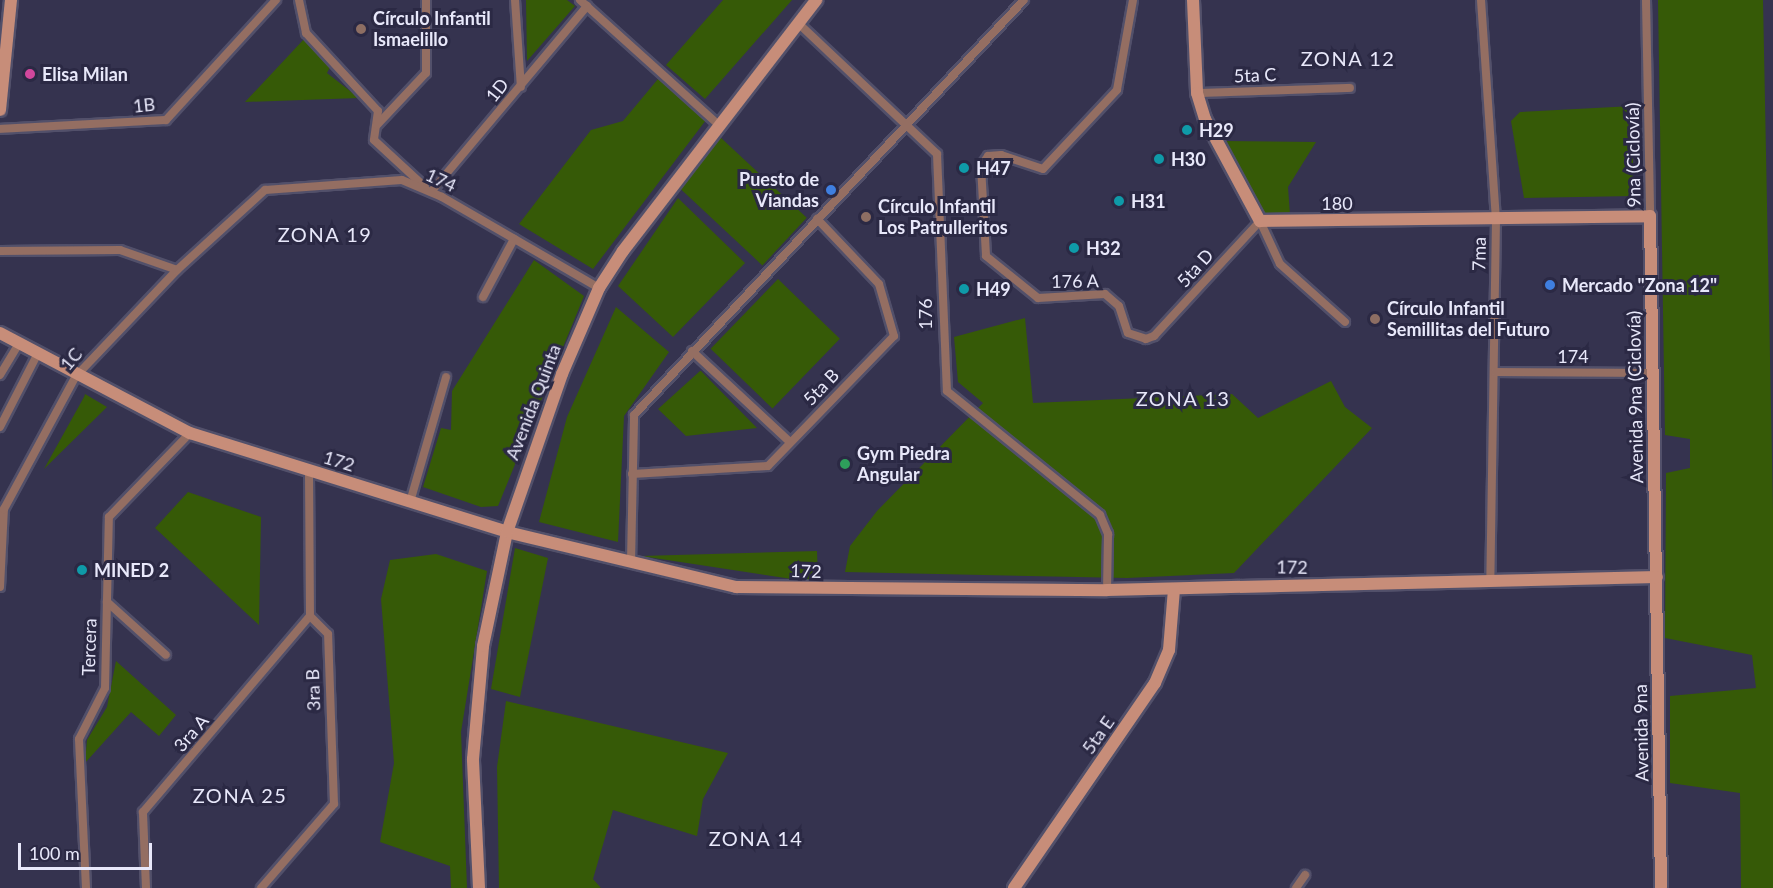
<!DOCTYPE html>
<html>
<head>
<meta charset="utf-8">
<style>
	body { margin:0 }
	#map { position:relative; width:1773px; height:888px; overflow:hidden; background:#35334f; font-family:Lato,sans-serif }
	div>[style] { position:absolute }
	[style*='--x'] { left:calc(var(--x)*1px); top:calc(var(--y)*1px); width:calc(var(--w)*1px); rotate:calc(var(--a)*1deg) }
	.green>* { inset:0; background:#365a07; transform-origin:0 0 }
	.roads { filter:drop-shadow(2px 0 #52506a) drop-shadow(-2px 0 #52506a) drop-shadow(0 2px #52506a) drop-shadow(0 -2px #52506a) }
	.street>* { height:8px; margin:-4px; padding:0 4px; transform-origin:4px; border-radius:4px; background:#946e62 }
	.secondary>* { height:12px; margin:-6px; padding:0 6px; transform-origin:6px; border-radius:6px; background:#c78d79 }
	.dots>* { width:16px; height:16px; translate:-50% -50%; box-sizing:border-box; border:3px solid #2b2944; border-radius:50% }
	span { translate:-50% -50%; white-space:nowrap; text-align:center; line-height:1.15; -webkit-text-stroke:6px #2b2944; paint-order:stroke }
	.poi-label { font-size:18px; color:#e8e8fa; font-weight:700 }
	.left { translate:0 -50%; text-align:left }
	.right { translate:-100% -50%; text-align:right }
	.street-label { font-size:18px; color:#e8e8fa }
	.neighbourhood-label { font-size:20px; color:#e8e8fa; letter-spacing:1.5px }
	.scale { position:absolute; left:18px; top:843px; width:134px; height:27px; box-sizing:border-box; border:3px solid #e8e8fa; border-top:0; padding-left:8px; font-size:18px; line-height:21px; white-space:nowrap; color:#e8e8fa; -webkit-text-stroke:4px #2b2944; paint-order:stroke }
</style>
</head>
<body>
<div id="map">
	<div class="green">
		<div style="clip-path:polygon(526px 0,567px 0,575px 6px,527px 61px)"></div>
		<div style="clip-path:polygon(723px 0,792px 0,705px 99px,666px 65px)"></div>
		<div style="clip-path:polygon(1658px 0,1763px 0,1773px 511px,1773px 888px,1741px 888px,1740px 793px,1670px 783px,1670px 696px,1756px 688px,1752px 655px,1665px 638px,1666px 473px,1690px 468px,1690px 439px,1665px 435px)"></div>
		<div style="clip-path:polygon(305px 38px,330px 67px,327px 73px,359px 98px,245px 102px)"></div>
		<div style="clip-path:polygon(658px 79px,706px 120px,593px 269px,519px 224px,591px 130px,623px 121px)"></div>
		<div style="clip-path:polygon(1633px 106px,1633px 196px,1524px 198px,1511px 121px,1520px 112px)"></div>
		<div style="left:719px;top:136px;width:120px;height:65px;rotate:43deg"></div>
		<div style="clip-path:polygon(1224px 141px,1316px 142px,1288px 187px,1290px 215px,1265px 216px)"></div>
		<div style="clip-path:polygon(678px 198px,745px 263px,673px 337px,618px 286px)"></div>
		<div style="clip-path:polygon(534px 260px,584px 296px,498px 506px,481px 507px,423px 487px,441px 428px,451px 430px,452px 391px)"></div>
		<div style="left:778px;top:279px;width:86px;height:97px;rotate:44deg"></div>
		<div style="clip-path:polygon(616px 307px,669px 352px,624px 416px,618px 542px,539px 522px,567px 417px)"></div>
		<div style="clip-path:polygon(1025px 318px,1033px 403px,1232px 394px,1258px 418px,1331px 381px,1345px 407px,1372px 428px,1234px 573px,1127px 578px,845px 572px,850px 546px,877px 511px,983px 403px,958px 382px,954px 337px)"></div>
		<div style="clip-path:polygon(700px 371px,701px 371px,757px 428px,686px 436px,658px 409px)"></div>
		<div style="clip-path:polygon(85px 394px,107px 407px,44px 469px,84px 397px)"></div>
		<div style="clip-path:polygon(188px 492px,261px 517px,259px 625px,155px 528px)"></div>
		<div style="clip-path:polygon(515px 548px,548px 558px,520px 697px,491px 689px)"></div>
		<div style="clip-path:polygon(817px 551px,818px 583px,641px 556px)"></div>
		<div style="clip-path:polygon(436px 554px,487px 571px,461px 732px,467px 888px,451px 888px,450px 866px,380px 842px,394px 763px,381px 599px,390px 560px)"></div>
		<div style="clip-path:polygon(116px 661px,176px 715px,159px 736px,131px 712px,85px 763px,87px 740px,107px 707px)"></div>
		<div style="clip-path:polygon(506px 701px,728px 753px,703px 799px,697px 836px,613px 810px,593px 879px,601px 888px,499px 888px,497px 767px)"></div>
	</div>
	<div class="roads">
		<div class="street">
			<div style="--x:299;--y:0;--w:34;--a:78"></div>
			<div style="--x:306;--y:33;--w:106;--a:47.3"></div>
			<div style="--x:378;--y:111;--w:29;--a:98"></div>
			<div style="--x:374;--y:140;--w:69;--a:42.7"></div>
			<div style="--x:515;--y:0;--w:87;--a:86.1"></div>
			<div style="--x:580;--y:0;--w:187;--a:42"></div>
			<div style="--x:1133;--y:0;--w:91;--a:100.1"></div>
			<div style="--x:1117;--y:90;--w:108;--a:133.1"></div>
			<div style="--x:1043;--y:169;--w:44;--a:-161.6"></div>
			<div style="--x:1001;--y:155;--w:13;--a:176"></div>
			<div style="--x:988;--y:156;--w:12;--a:125"></div>
			<div style="--x:981;--y:166;--w:90;--a:86.8"></div>
			<div style="--x:986;--y:256;--w:67;--a:38.9"></div>
			<div style="--x:1038;--y:298;--w:67;--a:-3.4"></div>
			<div style="--x:1105;--y:294;--w:18;--a:41"></div>
			<div style="--x:1119;--y:306;--w:28;--a:72"></div>
			<div style="--x:1128;--y:333;--w:19;--a:18"></div>
			<div style="--x:1146;--y:339;--w:9;--a:-21"></div>
			<div style="--x:1154;--y:336;--w:156;--a:-47.3"></div>
			<div style="--x:1260;--y:221;--w:47;--a:65.1"></div>
			<div style="--x:1280;--y:264;--w:87;--a:41.7"></div>
			<div style="--x:1481;--y:0;--w:220;--a:86.1"></div>
			<div style="--x:1496;--y:219;--w:362;--a:90.9"></div>
			<div style="--x:1646;--y:0;--w:216;--a:88.9"></div>
			<div style="--x:798;--y:23;--w:191;--a:43.3"></div>
			<div style="--x:937;--y:154;--w:237;--a:87.6"></div>
			<div style="--x:947;--y:391;--w:197;--a:39"></div>
			<div style="--x:1100;--y:515;--w:21;--a:67"></div>
			<div style="--x:1108;--y:534;--w:56;--a:91"></div>
			<div style="--x:1197;--y:93;--w:153;--a:-1.9"></div>
			<div style="--x:377;--y:125;--w:71;--a:-46.7"></div>
			<div style="--x:426;--y:73;--w:73;--a:-90"></div>
			<div style="--x:0;--y:129;--w:166;--a:-3.1"></div>
			<div style="--x:166;--y:120;--w:163;--a:-47.5"></div>
			<div style="--x:431;--y:192;--w:243;--a:-50"></div>
			<div style="--x:0;--y:251;--w:120;--a:-0.5"></div>
			<div style="--x:120;--y:250;--w:60;--a:19.3"></div>
			<div style="--x:483;--y:297;--w:66;--a:-61.9"></div>
			<div style="--x:692;--y:351;--w:134;--a:42.9"></div>
			<div style="--x:1495;--y:372;--w:157;--a:0.4"></div>
			<div style="--x:0;--y:375;--w:35;--a:-59"></div>
			<div style="--x:0;--y:427;--w:81;--a:-62.8"></div>
			<div style="--x:632;--y:474;--w:136;--a:-3.4"></div>
			<div style="--x:768;--y:466;--w:181;--a:-45.9"></div>
			<div style="--x:894;--y:336;--w:54;--a:-106.1"></div>
			<div style="--x:879;--y:284;--w:90;--a:-133.6"></div>
			<div style="--x:410;--y:502;--w:130;--a:-73.9"></div>
			<div style="--x:631;--y:562;--w:147;--a:-88.8"></div>
			<div style="--x:634;--y:415;--w:569;--a:-46.78"></div>
			<div style="--x:0;--y:587;--w:78;--a:-87.1"></div>
			<div style="--x:4;--y:509;--w:151;--a:-61.6"></div>
			<div style="--x:76;--y:376;--w:146;--a:-46.4"></div>
			<div style="--x:177;--y:270;--w:119;--a:-42.3"></div>
			<div style="--x:265;--y:190;--w:137;--a:-4.2"></div>
			<div style="--x:402;--y:180;--w:43;--a:23"></div>
			<div style="--x:442;--y:197;--w:181;--a:30.1"></div>
			<div style="--x:107;--y:602;--w:79;--a:41.9"></div>
			<div style="--x:86;--y:888;--w:149;--a:-92.7"></div>
			<div style="--x:79;--y:739;--w:57;--a:-63"></div>
			<div style="--x:105;--y:688;--w:171;--a:-88.7"></div>
			<div style="--x:109;--y:517;--w:117;--a:-46"></div>
			<div style="--x:146;--y:888;--w:76;--a:-92.3"></div>
			<div style="--x:143;--y:812;--w:257;--a:-49.6"></div>
			<div style="--x:261;--y:888;--w:111;--a:-49"></div>
			<div style="--x:334;--y:804;--w:170;--a:-92"></div>
			<div style="--x:328;--y:634;--w:25;--a:-135"></div>
			<div style="--x:310;--y:616;--w:145;--a:-90.4"></div>
			<div style="--x:1296;--y:888;--w:16;--a:-55"></div>
		</div>
		<div class="secondary">
			<div style="--x:1193;--y:0;--w:93;--a:87.5"></div>
			<div style="--x:1197;--y:93;--w:27;--a:73"></div>
			<div style="--x:1205;--y:119;--w:116;--a:61.7"></div>
			<div style="--x:1260;--y:221;--w:390;--a:-0.7"></div>
			<div style="--x:1650;--y:216;--w:672;--a:89.06"></div>
			<div style="--x:0;--y:110;--w:111;--a:-84.3"></div>
			<div style="--x:0;--y:333;--w:215;--a:27.8"></div>
			<div style="--x:190;--y:433;--w:332;--a:17.3"></div>
			<div style="--x:507;--y:532;--w:236;--a:13.5"></div>
			<div style="--x:736;--y:587;--w:371;--a:0.5"></div>
			<div style="--x:1107;--y:590;--w:550;--a:-1.35"></div>
			<div style="--x:479;--y:888;--w:129;--a:-92.7"></div>
			<div style="--x:473;--y:759;--w:113;--a:-84.9"></div>
			<div style="--x:483;--y:646;--w:116;--a:-78.1"></div>
			<div style="--x:507;--y:532;--w:167;--a:-70.8"></div>
			<div style="--x:562;--y:374;--w:94;--a:-66.7"></div>
			<div style="--x:599;--y:288;--w:44;--a:-57"></div>
			<div style="--x:623;--y:251;--w:317;--a:-52.4"></div>
			<div style="--x:1014;--y:888;--w:249;--a:-55.5"></div>
			<div style="--x:1155;--y:683;--w:36;--a:-67"></div>
			<div style="--x:1169;--y:650;--w:61;--a:-85.3"></div>
		</div>
	</div>
	<div class="dots">
		<div style="left:361px;top:29px;background:#8d6e63"></div>
		<div style="left:30px;top:74px;background:#d1479c"></div>
		<div style="left:1187px;top:130px;background:#0f9aa8"></div>
		<div style="left:1159px;top:159px;background:#0f9aa8"></div>
		<div style="left:964px;top:168px;background:#0f9aa8"></div>
		<div style="left:831px;top:190px;background:#3f7fe0"></div>
		<div style="left:1119px;top:201px;background:#0f9aa8"></div>
		<div style="left:866px;top:217px;background:#8d6e63"></div>
		<div style="left:1074px;top:248px;background:#0f9aa8"></div>
		<div style="left:1550px;top:285px;background:#3f7fe0"></div>
		<div style="left:964px;top:289px;background:#0f9aa8"></div>
		<div style="left:1375px;top:319px;background:#8d6e63"></div>
		<div style="left:845px;top:464px;background:#2e9e5b"></div>
		<div style="left:82px;top:570px;background:#0f9aa8"></div>
	</div>
	<div class="poi-label">
		<span class="left" style="left:373px;top:29px">Círculo Infantil<br>Ismaelillo</span>
		<span class="left" style="left:42px;top:74px">Elisa Milan</span>
		<span class="left" style="left:1199px;top:130px">H29</span>
		<span class="left" style="left:1171px;top:159px">H30</span>
		<span class="left" style="left:976px;top:168px">H47</span>
		<span class="right" style="left:819px;top:190px">Puesto de<br>Viandas</span>
		<span class="left" style="left:1131px;top:201px">H31</span>
		<span class="left" style="left:878px;top:217px">Círculo Infantil<br>Los Patrulleritos</span>
		<span class="left" style="left:1086px;top:248px">H32</span>
		<span class="left" style="left:1562px;top:285px">Mercado "Zona 12"</span>
		<span class="left" style="left:976px;top:289px">H49</span>
		<span class="left" style="left:1387px;top:319px">Círculo Infantil<br>Semillitas del Futuro</span>
		<span class="left" style="left:857px;top:464px">Gym Piedra<br>Angular</span>
		<span class="left" style="left:94px;top:570px">MINED 2</span>
	</div>
	<div class="street-label">
		<span style="left:1255px;top:75px;rotate:-2deg">5ta C</span>
		<span style="left:497px;top:90px;rotate:-52deg">1D</span>
		<span style="left:144px;top:105px;rotate:-6deg">1B</span>
		<span style="left:1633px;top:155px;rotate:-91deg">9na (Ciclovía)</span>
		<span style="left:441px;top:180px;rotate:25deg">174</span>
		<span style="left:1337px;top:203px">180</span>
		<span style="left:1479px;top:254px;rotate:-89deg">7ma</span>
		<span style="left:1195px;top:268px;rotate:-48deg">5ta D</span>
		<span style="left:1075px;top:281px;rotate:-1deg">176 A</span>
		<span style="left:925px;top:314px;rotate:-90deg">176</span>
		<span style="left:1573px;top:356px">174</span>
		<span style="left:71px;top:359px;rotate:-50deg">1C</span>
		<span style="left:821px;top:387px;rotate:-46deg">5ta B</span>
		<span style="left:1635px;top:397px;rotate:-91deg">Avenida 9na (Ciclovía)</span>
		<span style="left:533px;top:402px;rotate:-69deg">Avenida Quinta</span>
		<span style="left:339px;top:461px;rotate:17deg">172</span>
		<span style="left:1292px;top:567px;rotate:1deg">172</span>
		<span style="left:806px;top:571px;rotate:2deg">172</span>
		<span style="left:89px;top:647px;rotate:-88deg">Tercera</span>
		<span style="left:313px;top:690px;rotate:-92deg">3ra B</span>
		<span style="left:191px;top:733px;rotate:-49deg">3ra A</span>
		<span style="left:1641px;top:733px;rotate:-91deg">Avenida 9na</span>
		<span style="left:1098px;top:735px;rotate:-55deg">5ta E</span>
	</div>
	<div class="neighbourhood-label">
		<span style="left:1348px;top:58px">ZONA 12</span>
		<span style="left:325px;top:234px">ZONA 19</span>
		<span style="left:1183px;top:398px">ZONA 13</span>
		<span style="left:240px;top:795px">ZONA 25</span>
		<span style="left:756px;top:838px">ZONA 14</span>
	</div>
	<div class="scale">100 m</div>
</div>
</body>
</html>
